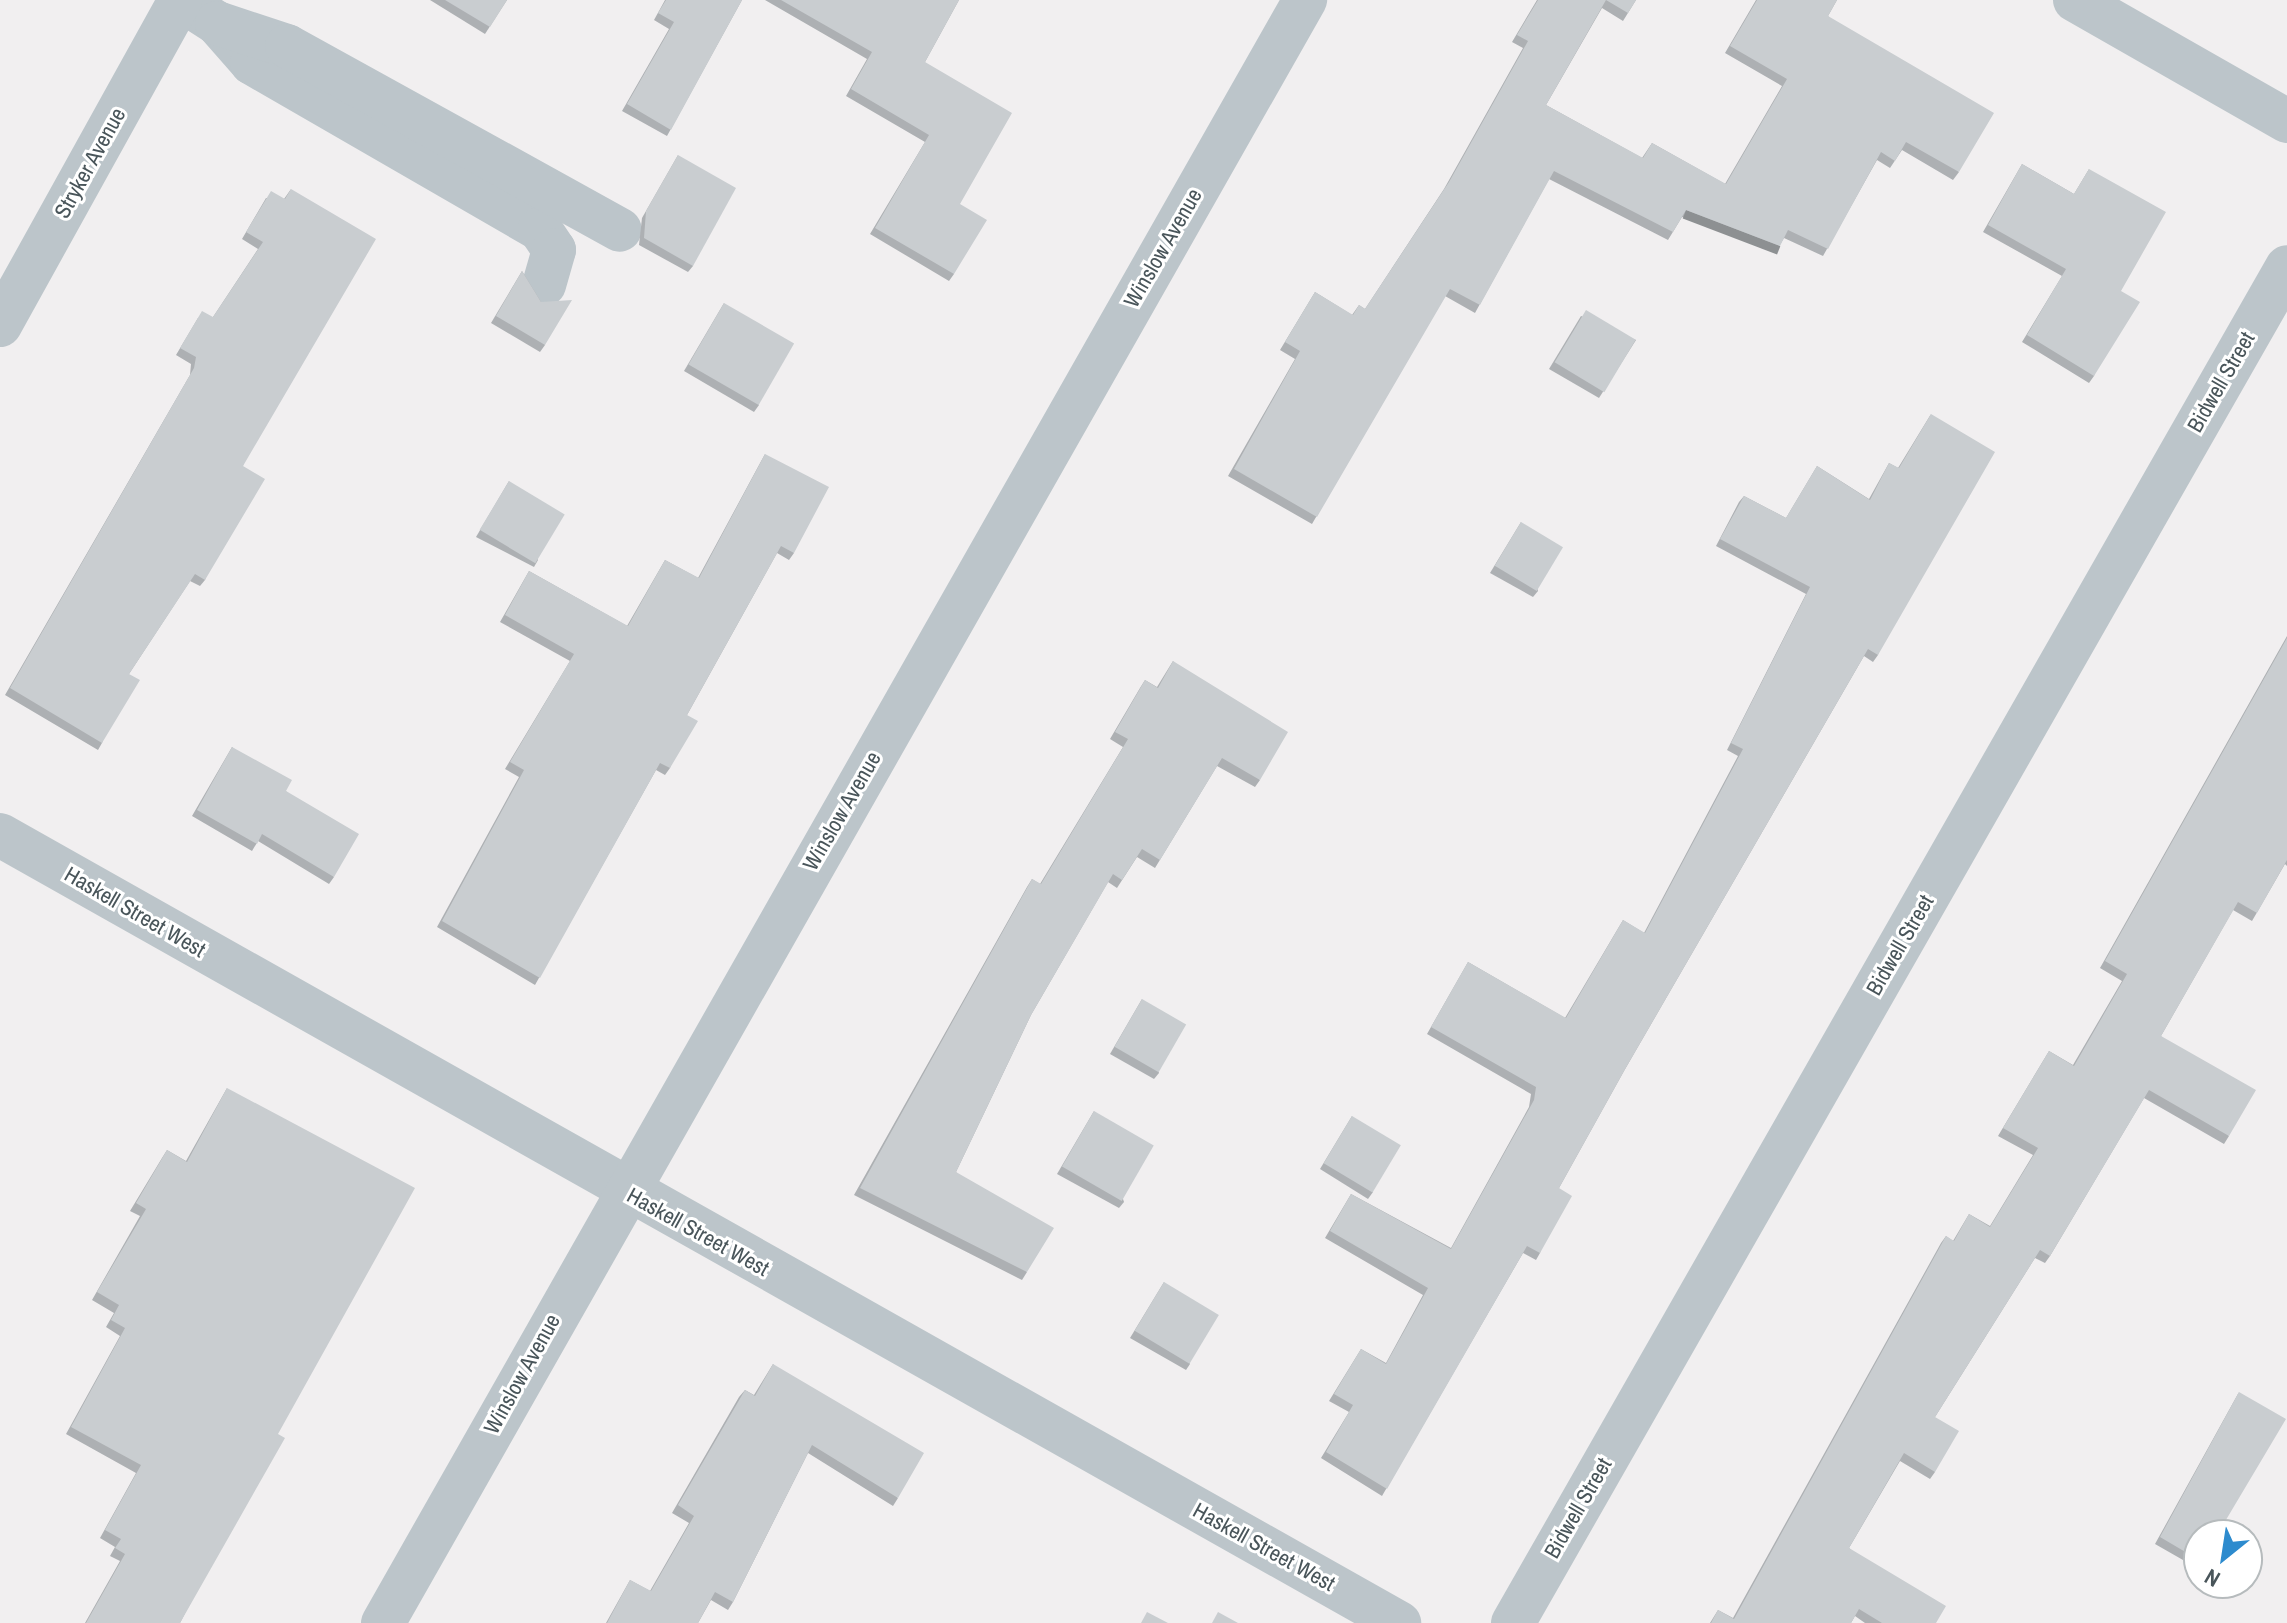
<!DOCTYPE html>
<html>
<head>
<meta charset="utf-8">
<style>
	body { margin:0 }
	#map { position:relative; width:2287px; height:1623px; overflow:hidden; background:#f1eff0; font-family:"Archivo Narrow",sans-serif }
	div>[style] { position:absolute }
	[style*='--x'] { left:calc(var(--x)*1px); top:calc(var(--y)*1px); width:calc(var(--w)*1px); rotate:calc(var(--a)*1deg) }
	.minor>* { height:44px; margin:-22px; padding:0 22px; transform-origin:22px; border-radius:22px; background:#bcc5ca }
	.wall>* { inset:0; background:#adb0b3 }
	.shaded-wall>* { inset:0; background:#8d9092; transform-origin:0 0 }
	.building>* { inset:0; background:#c9cdd0; transform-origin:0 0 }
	span { translate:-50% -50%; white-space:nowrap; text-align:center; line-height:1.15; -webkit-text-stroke:6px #fff; paint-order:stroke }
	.street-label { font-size:22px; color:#49555a }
	.north { position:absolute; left:2183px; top:1519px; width:80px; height:80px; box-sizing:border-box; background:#fff; border:2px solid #b6bbbd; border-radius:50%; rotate:210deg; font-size:22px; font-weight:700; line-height:32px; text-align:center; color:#49555a }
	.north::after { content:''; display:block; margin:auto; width:28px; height:36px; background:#2d8bce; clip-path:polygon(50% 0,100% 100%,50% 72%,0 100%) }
</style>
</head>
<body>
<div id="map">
	<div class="minor">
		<div style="--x:181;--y:0;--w:43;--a:32.6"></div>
		<div style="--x:217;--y:23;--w:53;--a:48.8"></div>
		<div style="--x:252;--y:63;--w:332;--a:30"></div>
		<div style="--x:540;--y:229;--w:25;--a:56"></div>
		<div style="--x:554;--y:250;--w:36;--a:106"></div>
		<div style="--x:2075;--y:0;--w:244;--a:29.7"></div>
		<div style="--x:217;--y:23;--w:74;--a:18.2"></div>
		<div style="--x:287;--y:46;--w:380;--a:28.9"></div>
		<div style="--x:0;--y:325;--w:372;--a:-61"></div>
		<div style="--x:0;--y:835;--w:1606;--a:29.39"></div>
		<div style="--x:383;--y:1623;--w:1867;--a:-60.4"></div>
		<div style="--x:1513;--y:1623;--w:1561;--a:-60.28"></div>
	</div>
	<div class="wall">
		<div style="clip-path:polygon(430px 0,507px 0,485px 34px)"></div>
		<div style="clip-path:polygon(665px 0,742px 0,667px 136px,622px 111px,669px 29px,654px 20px)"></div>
		<div style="clip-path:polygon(765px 0,959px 0,925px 62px,960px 204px,954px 274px,949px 281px,870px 234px,925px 142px,846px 96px,867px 59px)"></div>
		<div style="clip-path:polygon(1537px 0,1636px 0,1623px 21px,1602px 8px,1546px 105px,1642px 158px,1652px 143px,1725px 184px,1782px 86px,1725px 53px,1756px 0,1837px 0,1828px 16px,1959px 172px,1953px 180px,1902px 150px,1890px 168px,1877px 160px,1823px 256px,1784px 238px,1775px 253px,1682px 217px,1668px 240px,1549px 179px,1475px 313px,1445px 296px,1312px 524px,1228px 476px,1295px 359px,1280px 350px,1315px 292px,1352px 315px,1359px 305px,1365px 309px,1444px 189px,1523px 48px,1512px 42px)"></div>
		<div style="clip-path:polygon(678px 155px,693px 266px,688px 272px,639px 245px,642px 218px)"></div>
		<div style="clip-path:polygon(2022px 164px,2074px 194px,2089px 169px,2121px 291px,2094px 376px,2089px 383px,2022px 342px,2062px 276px,1983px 232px)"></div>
		<div style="clip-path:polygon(291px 189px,243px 466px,205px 580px,200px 586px,190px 581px,129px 674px,102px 743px,98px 750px,5px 695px,190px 375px,191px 364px,176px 355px,198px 318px,213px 317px,258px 249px,242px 239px,266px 198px,284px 199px)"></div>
		<div style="clip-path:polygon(522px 271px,541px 302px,545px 345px,540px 352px,491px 323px)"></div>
		<div style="clip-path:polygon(724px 303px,759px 405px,754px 412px,684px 371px)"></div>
		<div style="clip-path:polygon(1581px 316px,1636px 340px,1599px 398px,1549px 369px)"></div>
		<div style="clip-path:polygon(1931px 414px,1878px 655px,1873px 662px,1864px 656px,1624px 1071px,1559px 1188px,1540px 1253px,1536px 1260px,1523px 1253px,1382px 1496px,1321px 1458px,1349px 1412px,1329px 1401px,1361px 1349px,1386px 1363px,1423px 1295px,1325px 1238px,1351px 1194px,1451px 1248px,1529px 1107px,1531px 1094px,1427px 1034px,1468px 962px,1565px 1018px,1623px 920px,1644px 933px,1738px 756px,1727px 750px,1806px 594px,1716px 546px,1739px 502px,1744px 496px,1786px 518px,1817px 466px,1869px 499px,1889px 463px,1898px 468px)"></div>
		<div style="clip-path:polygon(765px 454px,794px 553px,789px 560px,777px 553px,687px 715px,670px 768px,665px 775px,656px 770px,535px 985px,437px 927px,519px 777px,505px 769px,570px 661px,500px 622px,529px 571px,627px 626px,665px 560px,698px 578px)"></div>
		<div style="clip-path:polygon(509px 481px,538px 560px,534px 567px,476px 537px)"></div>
		<div style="clip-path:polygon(1521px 522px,1538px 591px,1533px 597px,1490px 573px)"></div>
		<div style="clip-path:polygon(2287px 636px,2287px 866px,2285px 864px,2252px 921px,2233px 910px,2161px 1036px,2229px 1136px,2224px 1144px,2144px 1098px,2050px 1256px,2045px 1263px,2035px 1258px,1935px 1417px,1935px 1472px,1930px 1479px,1900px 1461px,1849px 1548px,1936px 1623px,1865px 1623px,1855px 1616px,1851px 1623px,1710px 1623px,1718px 1610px,1733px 1618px,1941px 1243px,1946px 1236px,1953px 1241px,1969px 1214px,1990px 1226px,2033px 1155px,1998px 1136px,2049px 1051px,2073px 1065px,2122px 981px,2100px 968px)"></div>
		<div style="clip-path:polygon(1173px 661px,1260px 780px,1255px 787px,1217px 766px,1155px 868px,1137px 857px,1117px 888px,1108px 882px,1031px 1015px,956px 1172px,1027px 1272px,1022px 1280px,854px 1195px,1027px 887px,1032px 879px,1040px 884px,1123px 747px,1110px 739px,1140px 688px,1145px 680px,1157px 687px)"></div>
		<div style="clip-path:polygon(232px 747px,286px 791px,334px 877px,329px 884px,258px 841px,252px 851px,192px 816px)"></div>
		<div style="clip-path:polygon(1142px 999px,1159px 1073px,1154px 1079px,1110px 1054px)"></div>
		<div style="clip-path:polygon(227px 1088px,278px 1434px,180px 1623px,85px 1623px,120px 1561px,110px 1556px,115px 1547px,100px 1538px,136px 1473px,66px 1434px,120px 1336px,106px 1327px,114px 1313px,92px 1300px,140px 1216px,130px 1211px,162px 1158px,167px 1150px,186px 1161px)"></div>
		<div style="clip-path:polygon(1094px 1111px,1124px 1202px,1119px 1208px,1057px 1174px)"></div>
		<div style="clip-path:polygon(1352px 1116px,1373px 1192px,1368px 1199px,1320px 1169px)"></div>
		<div style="clip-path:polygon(1164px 1282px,1190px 1364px,1186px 1370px,1130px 1338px)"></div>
		<div style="clip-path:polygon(773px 1364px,898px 1498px,893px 1506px,808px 1453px,733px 1602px,728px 1610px,711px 1600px,698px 1623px,606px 1623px,630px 1580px,650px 1591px,689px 1523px,672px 1513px,739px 1397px,745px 1390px,754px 1395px)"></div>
		<div style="clip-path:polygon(2239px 1392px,2199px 1535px,2199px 1564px,2197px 1568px,2155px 1544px)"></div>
	</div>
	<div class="shaded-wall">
		<div style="left:1686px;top:210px;width:101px;height:9px;rotate:21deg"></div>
	</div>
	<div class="building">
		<div style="clip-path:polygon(445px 0,507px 0,490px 27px)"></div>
		<div style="clip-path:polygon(666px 0,742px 0,671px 130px,627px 104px,674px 22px,658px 13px)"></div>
		<div style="clip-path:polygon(781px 0,959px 0,925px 62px,1012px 113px,960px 204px,987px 220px,954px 274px,875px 228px,929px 135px,851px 89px,872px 52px)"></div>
		<div style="clip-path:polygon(1538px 0,1636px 0,1628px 13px,1606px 0,1546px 105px,1643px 158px,1652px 143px,1726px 184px,1787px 79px,1730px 46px,1757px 0,1837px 0,1828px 16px,1994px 113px,1959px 172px,1906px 142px,1895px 161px,1881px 152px,1828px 249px,1788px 230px,1780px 246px,1686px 210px,1673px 232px,1554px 171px,1480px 305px,1450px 289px,1317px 517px,1234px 469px,1300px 351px,1285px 342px,1315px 292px,1353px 315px,1359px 305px,1365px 309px,1449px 182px,1528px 41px,1517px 35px)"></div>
		<div style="clip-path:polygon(678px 155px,736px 188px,693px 266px,644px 238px,646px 211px)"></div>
		<div style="clip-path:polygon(2022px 164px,2074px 194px,2089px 169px,2166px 212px,2121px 291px,2140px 302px,2094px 376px,2027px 335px,2066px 269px,1988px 225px)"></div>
		<div style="clip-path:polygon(291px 189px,376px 239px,243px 466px,265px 479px,205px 580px,195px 574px,129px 674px,140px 680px,102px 743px,10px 688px,194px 368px,196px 357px,180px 348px,202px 311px,213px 317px,263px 242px,246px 232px,271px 191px,285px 199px)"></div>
		<div style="clip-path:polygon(522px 271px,541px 302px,572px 300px,545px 345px,496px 316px)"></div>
		<div style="left:724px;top:303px;width:81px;height:71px;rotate:30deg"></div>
		<div style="left:1586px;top:310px;width:58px;height:61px;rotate:31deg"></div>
		<div style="clip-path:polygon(1931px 414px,1995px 452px,1878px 655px,1868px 649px,1624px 1071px,1559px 1188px,1572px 1196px,1540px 1253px,1527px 1246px,1387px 1489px,1326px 1452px,1353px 1405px,1334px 1394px,1361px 1349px,1386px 1364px,1428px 1288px,1330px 1231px,1351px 1194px,1451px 1249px,1534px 1100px,1536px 1087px,1431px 1027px,1468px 962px,1566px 1018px,1623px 920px,1645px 933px,1743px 749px,1731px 743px,1810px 587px,1720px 539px,1744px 496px,1786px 518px,1817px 466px,1870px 500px,1889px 463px,1899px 468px)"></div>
		<div style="clip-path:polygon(765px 454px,829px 487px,794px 553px,781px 546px,687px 715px,698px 721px,670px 768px,660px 763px,540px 978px,442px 921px,524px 770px,510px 762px,574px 654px,505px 615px,529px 571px,628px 626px,665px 560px,699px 578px)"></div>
		<div style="left:509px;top:481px;width:65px;height:57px;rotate:31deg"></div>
		<div style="left:1521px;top:522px;width:49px;height:51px;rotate:31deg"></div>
		<div style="clip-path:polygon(2287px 638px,2287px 860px,2257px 913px,2238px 902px,2161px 1036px,2256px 1090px,2229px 1136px,2149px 1090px,2050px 1256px,2040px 1250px,1935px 1417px,1959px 1431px,1935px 1472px,1904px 1453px,1849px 1548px,1946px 1606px,1936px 1623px,1882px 1623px,1859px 1609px,1851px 1623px,1711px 1623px,1718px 1610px,1734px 1619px,1946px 1236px,1954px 1241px,1969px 1214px,1990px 1227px,2038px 1148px,2003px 1128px,2049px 1051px,2074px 1066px,2127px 974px,2105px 961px)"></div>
		<div style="clip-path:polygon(1173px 661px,1288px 732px,1260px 780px,1222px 758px,1160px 860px,1142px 849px,1122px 880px,1113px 874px,1031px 1015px,956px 1172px,1054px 1228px,1027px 1272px,860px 1188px,1032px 879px,1041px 884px,1128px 739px,1115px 732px,1145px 680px,1158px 688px)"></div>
		<div style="clip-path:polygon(232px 747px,292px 780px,286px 791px,359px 834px,334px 877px,262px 834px,257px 844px,197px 810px)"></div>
		<div style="left:1142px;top:999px;width:51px;height:55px;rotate:30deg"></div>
		<div style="clip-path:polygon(227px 1088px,415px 1188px,278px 1434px,285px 1438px,180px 1623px,86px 1623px,125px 1554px,115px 1548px,121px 1539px,105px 1530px,141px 1465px,71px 1427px,125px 1328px,111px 1320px,119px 1305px,97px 1292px,146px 1209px,136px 1203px,167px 1150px,187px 1162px)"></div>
		<div style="left:1094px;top:1111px;width:69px;height:64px;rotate:30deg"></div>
		<div style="left:1352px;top:1116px;width:57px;height:55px;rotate:31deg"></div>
		<div style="left:1164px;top:1282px;width:64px;height:57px;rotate:31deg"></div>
		<div style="clip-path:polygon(773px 1364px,924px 1453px,898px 1498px,812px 1445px,733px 1602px,715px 1592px,698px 1623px,607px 1623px,630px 1580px,651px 1591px,694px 1516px,678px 1505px,745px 1390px,755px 1396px)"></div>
		<div style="clip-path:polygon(2239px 1392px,2286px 1419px,2217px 1535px,2199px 1535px,2199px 1560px,2160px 1537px)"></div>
		<div style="clip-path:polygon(1147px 1612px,1168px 1623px,1141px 1623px)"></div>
		<div style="clip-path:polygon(1218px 1612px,1238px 1623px,1212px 1623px)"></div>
	</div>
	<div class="street-label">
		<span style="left:90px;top:163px;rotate:-61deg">Stryker Avenue</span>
		<span style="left:1163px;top:248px;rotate:-60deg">Winslow Avenue</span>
		<span style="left:2221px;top:382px;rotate:-60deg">Bidwell Street</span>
		<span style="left:842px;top:811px;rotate:-60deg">Winslow Avenue</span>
		<span style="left:135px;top:912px;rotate:30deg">Haskell Street West</span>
		<span style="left:1900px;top:945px;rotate:-60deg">Bidwell Street</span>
		<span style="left:698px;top:1232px;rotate:29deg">Haskell Street West</span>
		<span style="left:522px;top:1374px;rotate:-61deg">Winslow Avenue</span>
		<span style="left:1578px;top:1508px;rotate:-60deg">Bidwell Street</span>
		<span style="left:1264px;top:1547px;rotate:29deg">Haskell Street West</span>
	</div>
	<div class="north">N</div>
</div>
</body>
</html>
